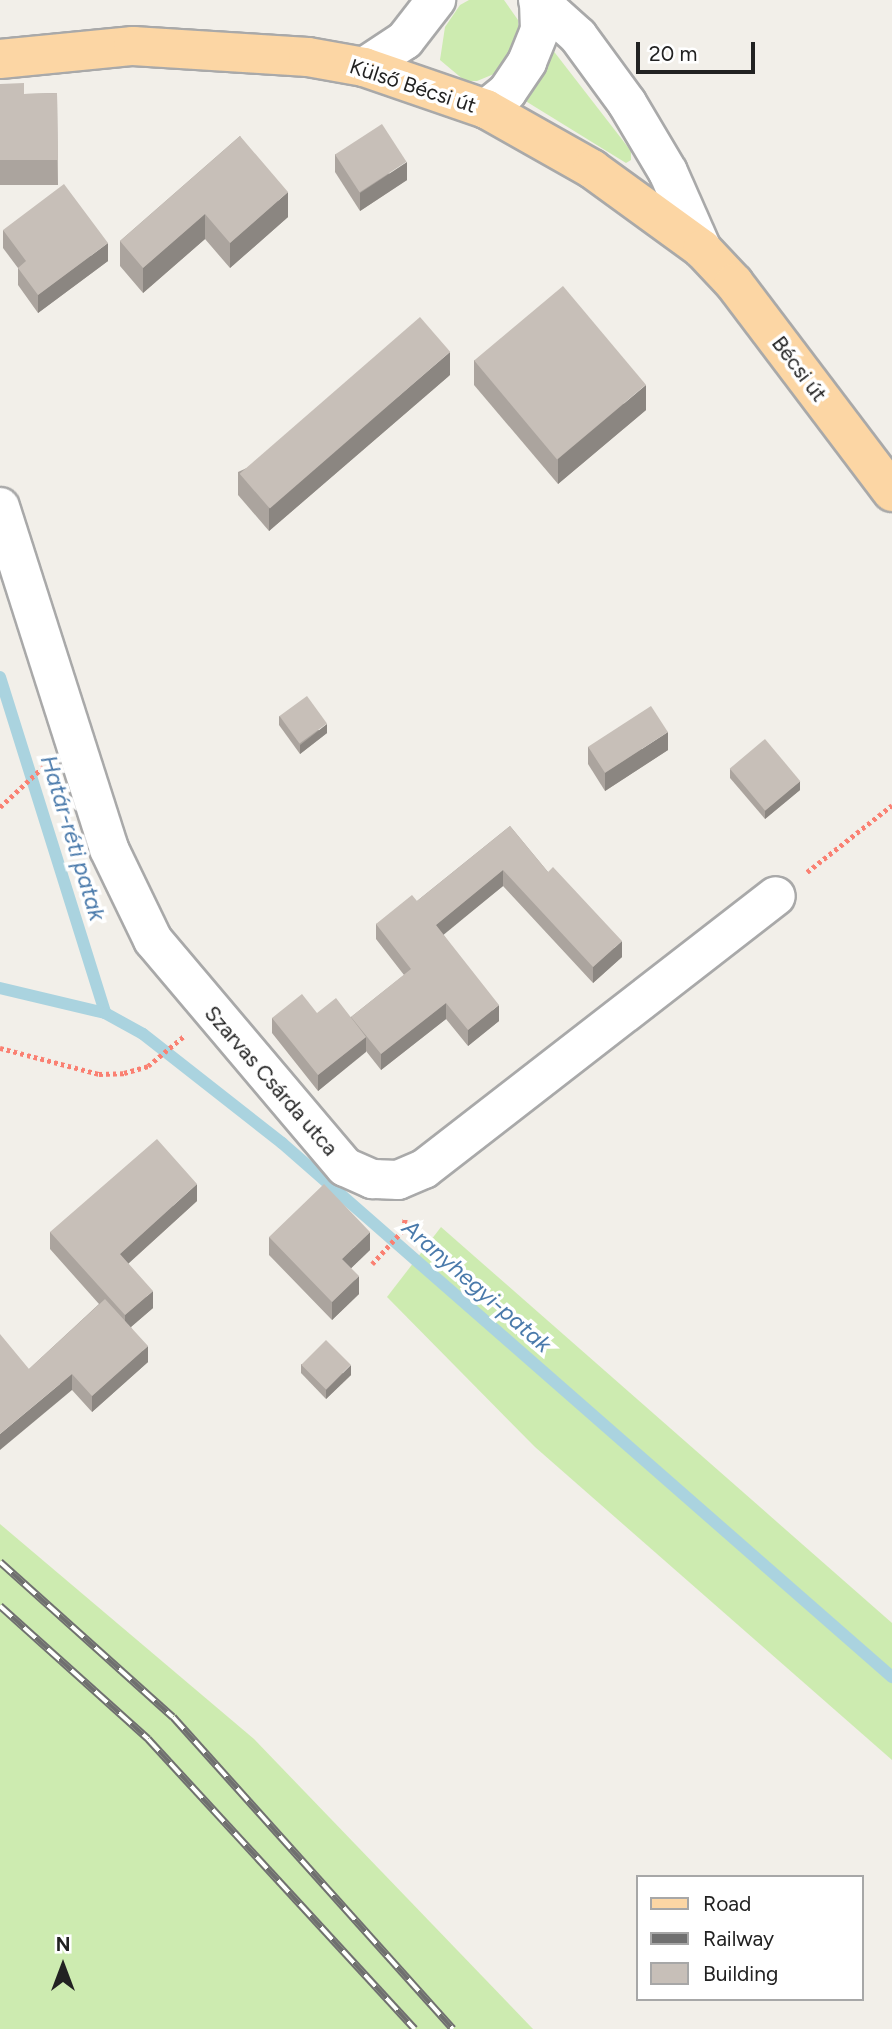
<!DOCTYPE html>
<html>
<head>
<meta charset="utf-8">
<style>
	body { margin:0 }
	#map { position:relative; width:892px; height:2029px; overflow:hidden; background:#f2efe9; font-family:Figtree,sans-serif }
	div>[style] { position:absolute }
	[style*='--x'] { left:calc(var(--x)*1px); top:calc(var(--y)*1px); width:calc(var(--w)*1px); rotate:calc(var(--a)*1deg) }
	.grass>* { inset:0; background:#cdebb0 }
	.stream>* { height:12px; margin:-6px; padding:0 6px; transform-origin:6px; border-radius:6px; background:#aad3df }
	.path>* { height:4.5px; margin-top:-2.25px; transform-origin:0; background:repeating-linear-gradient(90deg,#fa8072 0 3.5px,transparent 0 7px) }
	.roads { filter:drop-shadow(2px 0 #a9a9a9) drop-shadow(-2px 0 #a9a9a9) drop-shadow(0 2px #a9a9a9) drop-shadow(0 -2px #a9a9a9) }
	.minor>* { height:38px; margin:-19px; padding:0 19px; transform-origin:19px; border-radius:19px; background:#fff }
	.major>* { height:38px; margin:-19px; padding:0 19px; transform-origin:19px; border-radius:19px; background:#fcd6a4 }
	.rail>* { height:8px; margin-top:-4px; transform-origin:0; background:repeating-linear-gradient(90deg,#fff 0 16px,#707070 0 32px); box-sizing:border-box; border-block:2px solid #707070 }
	.wall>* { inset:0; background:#aba49e }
	.shaded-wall>* { inset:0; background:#8b8681 }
	.building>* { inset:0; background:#c7bfb8; transform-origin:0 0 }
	span { translate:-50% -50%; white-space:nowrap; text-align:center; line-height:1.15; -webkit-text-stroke:7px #fff; paint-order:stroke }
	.street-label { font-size:21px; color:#222 }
	.water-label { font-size:23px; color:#4a7aab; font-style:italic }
	.legend { position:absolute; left:636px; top:1875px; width:228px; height:126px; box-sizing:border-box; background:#fff; border:2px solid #a7a7a7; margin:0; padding:9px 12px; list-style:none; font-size:21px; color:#222 }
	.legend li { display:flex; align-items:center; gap:14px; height:35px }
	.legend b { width:35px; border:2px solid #a7a7a7 }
	.north { position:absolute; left:28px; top:1931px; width:70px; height:70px; -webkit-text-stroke:5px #fff; paint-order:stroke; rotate:0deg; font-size:19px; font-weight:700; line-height:28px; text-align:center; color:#222 }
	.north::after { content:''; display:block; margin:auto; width:24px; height:32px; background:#222; clip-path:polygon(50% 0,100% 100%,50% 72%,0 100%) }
	.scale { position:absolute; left:636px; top:42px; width:119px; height:32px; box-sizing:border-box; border:4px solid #222; border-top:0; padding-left:9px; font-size:21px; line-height:24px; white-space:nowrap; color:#222; -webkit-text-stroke:5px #fff; paint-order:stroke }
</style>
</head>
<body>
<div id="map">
	<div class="grass">
		<div style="clip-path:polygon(469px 0,504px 0,518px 20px,519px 32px,506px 59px,494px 74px,477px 81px,465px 81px,440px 60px,445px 27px,460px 5px)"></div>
		<div style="clip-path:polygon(552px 49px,631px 151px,631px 160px,626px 163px,519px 97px)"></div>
		<div style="clip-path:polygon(441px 1227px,892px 1623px,892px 1760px,535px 1447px,387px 1297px)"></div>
		<div style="clip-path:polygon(0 1524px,254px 1739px,533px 2029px,0 2029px)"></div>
	</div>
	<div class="stream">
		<div style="--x:0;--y:677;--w:352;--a:72.6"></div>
		<div style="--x:0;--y:988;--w:108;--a:13.4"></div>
		<div style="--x:105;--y:1013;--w:43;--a:28.9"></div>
		<div style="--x:143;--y:1034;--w:177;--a:38.1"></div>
		<div style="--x:282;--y:1143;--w:811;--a:41.2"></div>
	</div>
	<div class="path">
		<div style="--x:0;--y:807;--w:59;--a:-42.9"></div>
		<div style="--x:807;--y:872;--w:108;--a:-38.2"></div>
		<div style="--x:0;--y:1048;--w:102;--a:14.7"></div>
		<div style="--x:99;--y:1074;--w:25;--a:-2"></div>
		<div style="--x:124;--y:1073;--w:25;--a:-16"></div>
		<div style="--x:148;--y:1066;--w:47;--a:-39.8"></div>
		<div style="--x:372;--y:1264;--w:46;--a:-47.6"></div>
		<div style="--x:403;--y:1230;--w:11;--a:-80"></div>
	</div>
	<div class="roads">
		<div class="minor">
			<div style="--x:538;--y:0;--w:54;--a:42"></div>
			<div style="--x:578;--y:36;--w:83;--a:53.8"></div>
			<div style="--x:627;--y:103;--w:80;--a:59.3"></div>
			<div style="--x:668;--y:172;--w:84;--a:66.2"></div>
			<div style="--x:364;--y:67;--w:49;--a:-33.4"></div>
			<div style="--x:405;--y:40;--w:51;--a:-52.2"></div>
			<div style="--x:486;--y:109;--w:27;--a:-39"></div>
			<div style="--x:507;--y:92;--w:36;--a:-56"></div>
			<div style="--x:527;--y:62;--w:35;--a:-68"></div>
			<div style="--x:540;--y:30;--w:30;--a:-92"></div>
			<div style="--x:0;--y:507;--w:359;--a:72.3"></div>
			<div style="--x:109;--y:849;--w:101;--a:64.2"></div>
			<div style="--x:153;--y:940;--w:297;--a:49.8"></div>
			<div style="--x:345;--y:1167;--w:30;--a:24"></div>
			<div style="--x:372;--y:1179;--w:26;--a:2"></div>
			<div style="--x:398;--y:1180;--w:28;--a:-23"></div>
			<div style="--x:424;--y:1169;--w:445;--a:-37.8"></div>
		</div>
		<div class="major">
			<div style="--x:0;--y:59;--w:134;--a:-5.6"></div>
			<div style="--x:133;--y:46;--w:175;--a:3.6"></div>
			<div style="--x:308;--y:57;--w:57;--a:10.1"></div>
			<div style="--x:364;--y:67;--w:129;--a:19"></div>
			<div style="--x:486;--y:109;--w:122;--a:29.5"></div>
			<div style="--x:592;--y:169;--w:136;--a:36"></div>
			<div style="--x:702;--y:249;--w:47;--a:46.7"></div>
			<div style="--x:734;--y:283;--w:262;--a:52.9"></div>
		</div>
	</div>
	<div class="rail">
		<div style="--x:0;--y:1562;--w:232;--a:41.9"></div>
		<div style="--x:173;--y:1717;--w:419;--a:48.1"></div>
		<div style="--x:0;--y:1606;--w:199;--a:41.9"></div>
		<div style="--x:148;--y:1739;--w:394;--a:47.4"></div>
	</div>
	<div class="wall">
		<div style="clip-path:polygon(0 84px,24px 94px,57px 93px,58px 185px,0 185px)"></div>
		<div style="clip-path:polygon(240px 136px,288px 217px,230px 268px,205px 239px,143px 293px,120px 266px,120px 241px)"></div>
		<div style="clip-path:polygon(335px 154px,407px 180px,360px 211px,335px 172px)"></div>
		<div style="clip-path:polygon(3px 230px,108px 261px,38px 313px,18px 285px,18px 268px,3px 248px)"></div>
		<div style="clip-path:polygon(474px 360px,646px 410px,558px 484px,474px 385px)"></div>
		<div style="clip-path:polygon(450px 375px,269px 531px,238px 495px,238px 472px)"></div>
		<div style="clip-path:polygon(279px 716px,327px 733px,300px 754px,279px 725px)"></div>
		<div style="clip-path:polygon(588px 747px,668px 750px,605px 791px,588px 764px)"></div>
		<div style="clip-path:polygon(730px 769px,800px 790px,765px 819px,730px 778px)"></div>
		<div style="clip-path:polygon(510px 826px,548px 872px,622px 957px,593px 983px,503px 886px,443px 934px,499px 1021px,468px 1046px,446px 1019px,381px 1070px,366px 1051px,318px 1091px,272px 1033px,272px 1018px,317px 1013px,351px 1017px,404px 975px,376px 939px,376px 924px,417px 901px)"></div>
		<div style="clip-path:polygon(197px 1201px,128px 1264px,153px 1308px,131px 1327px,148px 1362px,92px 1412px,72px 1390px,29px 1369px,99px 1304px,50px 1249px,50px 1232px)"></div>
		<div style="clip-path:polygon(269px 1237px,370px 1250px,351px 1268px,359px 1294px,332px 1320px,269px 1255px)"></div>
		<div style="clip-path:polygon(301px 1364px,351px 1375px,326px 1399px,301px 1373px)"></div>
	</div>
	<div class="shaded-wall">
		<div style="clip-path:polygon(407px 162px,407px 180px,360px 211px,360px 193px)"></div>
		<div style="clip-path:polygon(288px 192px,288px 217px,230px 268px,230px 243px)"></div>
		<div style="clip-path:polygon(205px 214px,205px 239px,143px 293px,143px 268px)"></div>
		<div style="clip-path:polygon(108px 243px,108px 261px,38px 313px,38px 295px)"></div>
		<div style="clip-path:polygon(450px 352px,450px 375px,269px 531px,269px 507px)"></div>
		<div style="clip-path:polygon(646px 385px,646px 410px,558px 484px,558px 459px)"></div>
		<div style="clip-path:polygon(327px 724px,327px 733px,300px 754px,300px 745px)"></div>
		<div style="clip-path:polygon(668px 732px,668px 750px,605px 791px,605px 773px)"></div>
		<div style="clip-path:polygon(800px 781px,800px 790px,765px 819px,765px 810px)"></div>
		<div style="clip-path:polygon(503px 870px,503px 886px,436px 941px,436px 925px)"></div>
		<div style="clip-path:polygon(622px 941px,622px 957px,593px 983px,593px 967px)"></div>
		<div style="clip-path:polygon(446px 1003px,446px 1019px,381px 1070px,381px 1054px)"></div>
		<div style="clip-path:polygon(499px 1005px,499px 1021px,468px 1046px,468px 1030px)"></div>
		<div style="clip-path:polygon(366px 1037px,366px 1052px,318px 1091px,318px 1075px)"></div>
		<div style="clip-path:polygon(197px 1184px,197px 1201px,120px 1271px,120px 1254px)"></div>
		<div style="clip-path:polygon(370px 1232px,370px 1250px,342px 1277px,342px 1259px)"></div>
		<div style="clip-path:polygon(359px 1276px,359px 1294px,332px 1320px,332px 1302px)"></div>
		<div style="clip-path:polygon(153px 1291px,153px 1308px,125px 1332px,125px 1315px)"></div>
		<div style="clip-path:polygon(148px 1346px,148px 1362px,92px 1412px,92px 1396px)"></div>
		<div style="clip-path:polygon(351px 1365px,351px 1375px,326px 1399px,326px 1390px)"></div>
		<div style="clip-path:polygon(72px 1374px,72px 1390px,0 1450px,0 1434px)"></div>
	</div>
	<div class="building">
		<div style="clip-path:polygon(24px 83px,24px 94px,57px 93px,58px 160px,0 160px,0 84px)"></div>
		<div style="left:382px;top:124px;width:45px;height:56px;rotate:57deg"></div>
		<div style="clip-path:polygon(240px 136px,288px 192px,230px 243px,205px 214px,143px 268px,120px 241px)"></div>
		<div style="clip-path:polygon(64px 184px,108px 243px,38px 295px,18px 268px,26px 261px,3px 230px)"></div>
		<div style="left:563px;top:286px;width:129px;height:116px;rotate:50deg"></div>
		<div style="left:420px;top:317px;width:46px;height:239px;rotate:49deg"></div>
		<div style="left:307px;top:696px;width:34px;height:34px;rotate:54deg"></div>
		<div style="left:651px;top:706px;width:31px;height:75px;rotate:57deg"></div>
		<div style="left:765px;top:739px;width:55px;height:46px;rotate:50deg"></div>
		<div style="clip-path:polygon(510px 826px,548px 872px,553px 867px,622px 941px,593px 967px,503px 870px,436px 925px,499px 1005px,468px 1030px,446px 1003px,381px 1054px,351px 1017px,411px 969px,376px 924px,412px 895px,417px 901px)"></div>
		<div style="clip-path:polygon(302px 994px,317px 1013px,336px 998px,366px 1037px,318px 1075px,272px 1018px)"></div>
		<div style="clip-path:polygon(157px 1139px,197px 1184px,120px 1254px,153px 1291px,125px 1315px,50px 1232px)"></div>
		<div style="clip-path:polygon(324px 1184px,370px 1232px,342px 1259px,359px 1276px,332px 1302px,269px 1237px)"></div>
		<div style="clip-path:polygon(105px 1299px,148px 1346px,92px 1396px,72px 1374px,0 1434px,0 1334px,29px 1369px)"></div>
		<div style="left:326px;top:1340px;width:35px;height:35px;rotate:45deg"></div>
	</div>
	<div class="street-label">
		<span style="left:413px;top:86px;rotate:18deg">Külső Bécsi út</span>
		<span style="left:799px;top:369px;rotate:53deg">Bécsi út</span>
		<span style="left:271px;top:1081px;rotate:49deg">Szarvas Csárda utca</span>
	</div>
	<div class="water-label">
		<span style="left:73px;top:838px;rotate:73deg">Határ-réti patak</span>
		<span style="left:477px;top:1286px;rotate:41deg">Aranyhegyi-patak</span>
	</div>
	<ul class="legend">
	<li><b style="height:9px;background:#fcd6a4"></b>Road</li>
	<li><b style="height:9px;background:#707070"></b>Railway</li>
	<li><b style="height:19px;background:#c7bfb8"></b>Building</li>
	</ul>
	<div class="north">N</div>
	<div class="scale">20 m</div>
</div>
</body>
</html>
